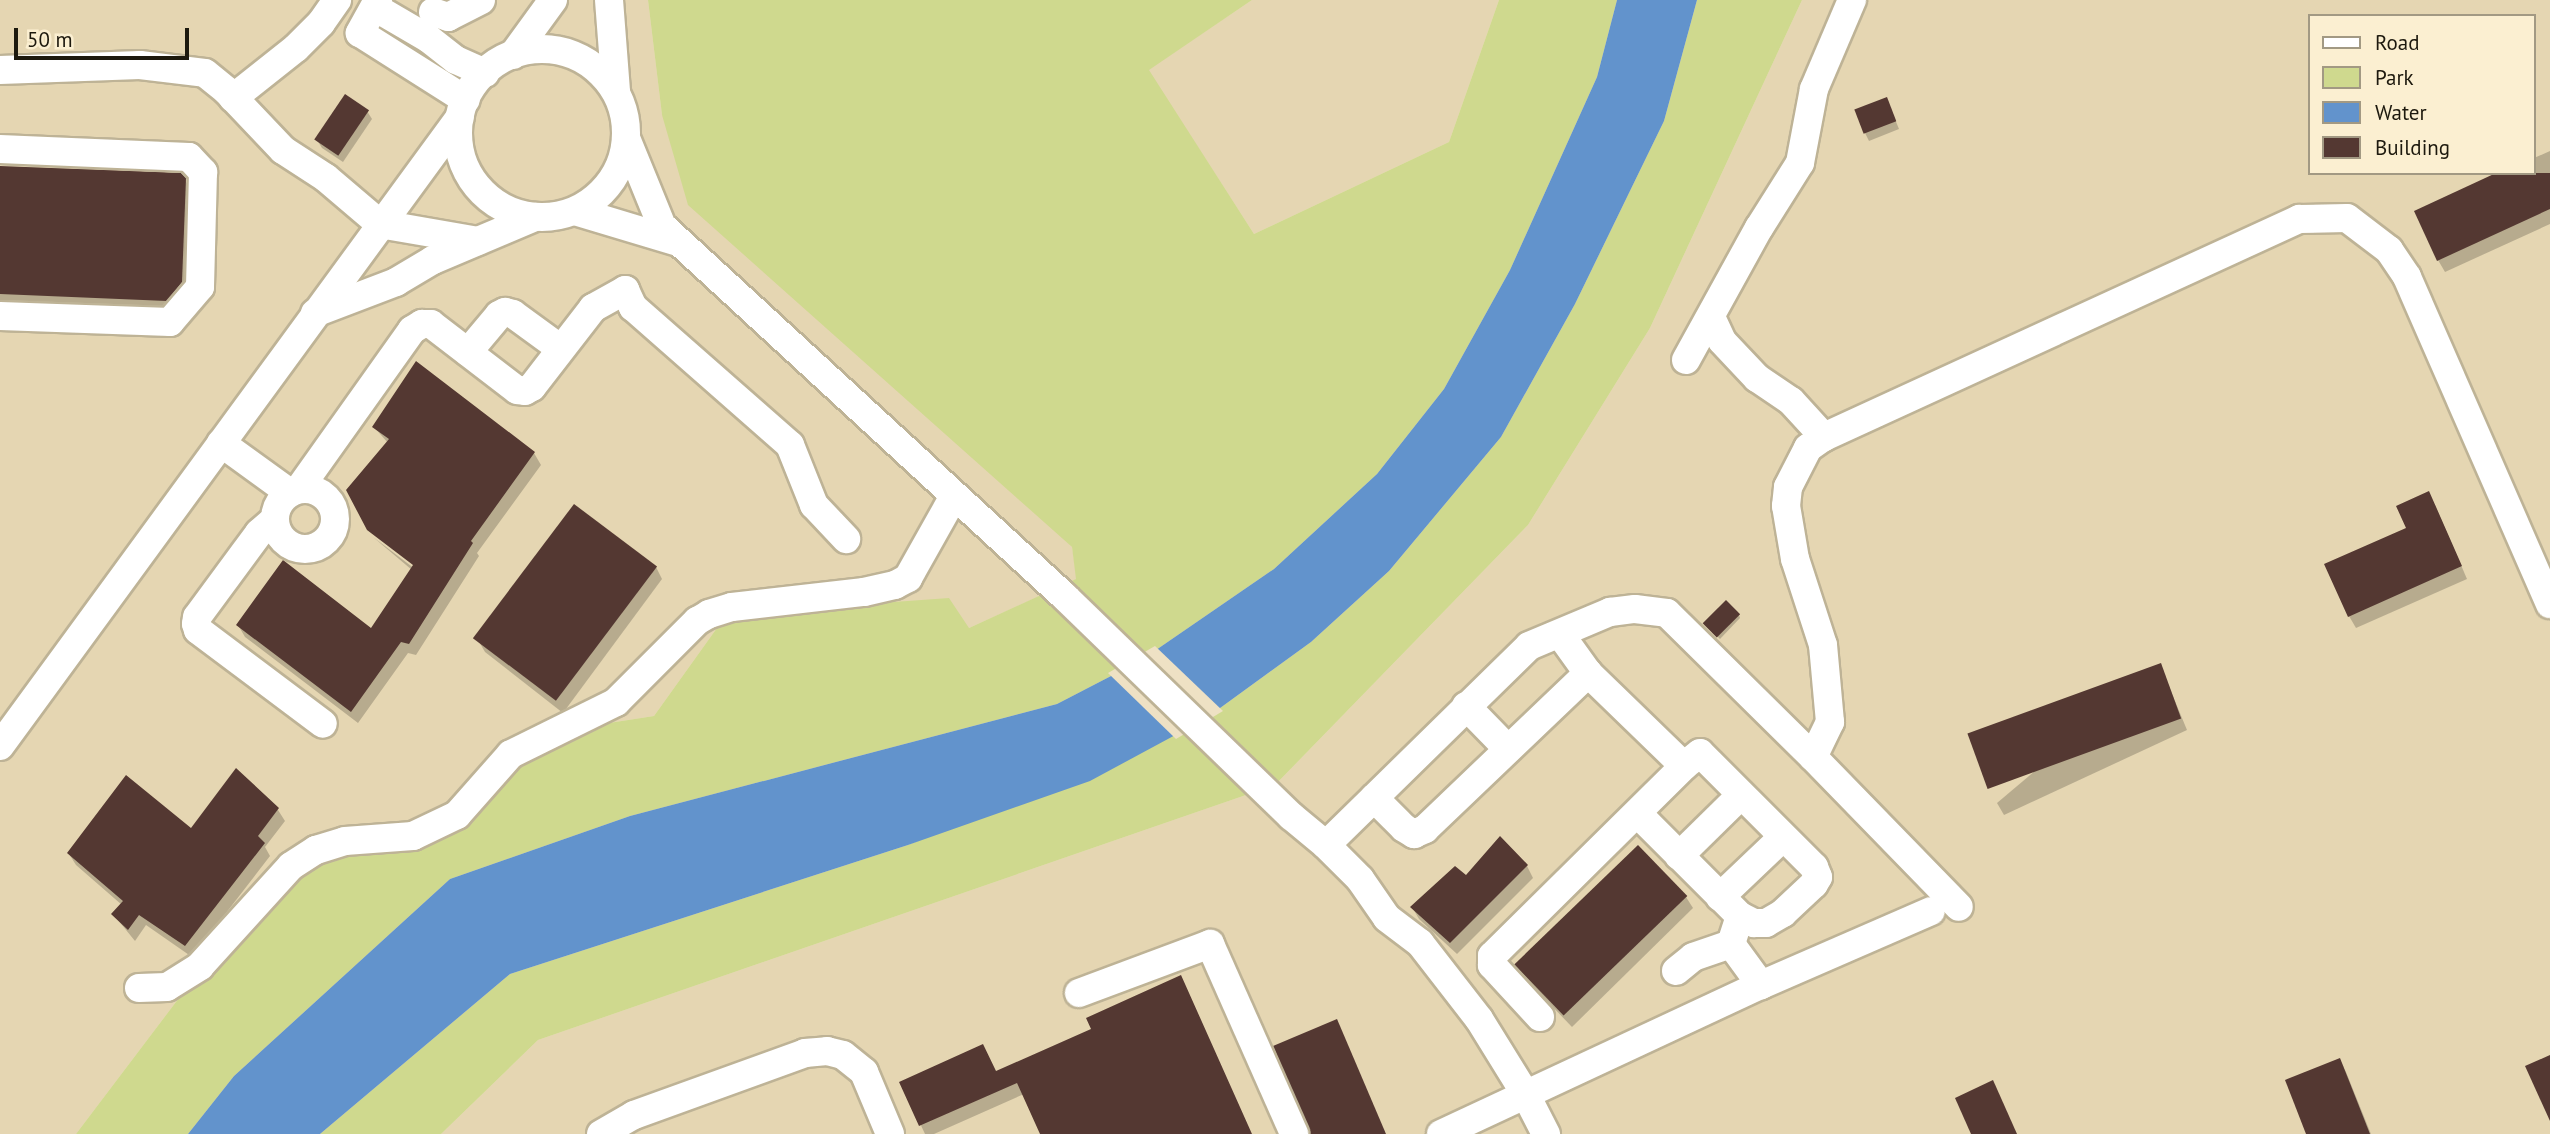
<!DOCTYPE html>
<html>
<head>
<meta charset="utf-8">
<style>
	body { margin:0 }
	#map { position:relative; width:2550px; height:1134px; overflow:hidden; background:#eee1c4; font-family:"PT Sans",sans-serif }
	div>[style] { position:absolute }
	[style*='--x'] { left:calc(var(--x)*1px); top:calc(var(--y)*1px); width:calc(var(--w)*1px); rotate:calc(var(--a)*1deg) }
	.built>* { inset:0; background:#e5d6b2 }
	.green>* { inset:0; background:#cfd98e }
	.water>* { inset:0; background:#6293cc }
	.pier>* { inset:0; background:#eee1c4 }
	.shadow>* { inset:0; background:#0003 }
	.building>* { inset:0; background:#543832; transform-origin:0 0 }
	.roads { filter:drop-shadow(2px 0 #beb396) drop-shadow(-2px 0 #beb396) drop-shadow(0 2px #beb396) drop-shadow(0 -2px #beb396) }
	.minor>* { height:28px; margin:-14px; padding:0 14px; transform-origin:14px; border-radius:14px; background:#fff }
	.minor>.ring { margin:-14px; padding:0; box-sizing:content-box; background:none; border:28px solid #fff; border-radius:50% }
	span { translate:-50% -50%; white-space:nowrap; text-align:center; line-height:1.15; -webkit-text-stroke:7px #fbefd1; paint-order:stroke }
	.legend { position:absolute; left:2308px; top:14px; width:228px; height:161px; box-sizing:border-box; background:#fbefd1; border:2px solid #a29983; margin:0; padding:9px 12px; list-style:none; font-size:21px; color:#1d190e }
	.legend li { display:flex; align-items:center; gap:14px; height:35px }
	.legend b { width:35px; border:2px solid #a29983 }
	.scale { position:absolute; left:14px; top:28px; width:175px; height:32px; box-sizing:border-box; border:4px solid #1d190e; border-top:0; padding-left:9px; font-size:21px; line-height:24px; white-space:nowrap; color:#1d190e; -webkit-text-stroke:5px #fbefd1; paint-order:stroke }
</style>
</head>
<body>
<div id="map">
	<div class="built">
		<div style="clip-path:polygon(0 0,648px 0,662px 115px,1072px 547px,1077px 579px,969px 628px,727px 614px,654px 716px,583px 727px,182px 994px,76px 1134px,0 1134px)"></div>
		<div style="clip-path:polygon(1252px 0,1499px 0,1449px 142px,1254px 234px,1148px 70px)"></div>
		<div style="clip-path:polygon(evenodd,1802px 0,2550px 0,2550px 1134px,441px 1134px,538px 1040px,1275px 785px,1528px 525px,1650px 328px,1802px 0,2310px 16px,2534px 16px,2534px 173px,2310px 173px,2310px 16px)"></div>
	</div>
	<div class="green">
		<div style="clip-path:polygon(648px 0,1252px 0,1149px 70px,1254px 234px,1449px 142px,1499px 0,1617px 0,1597px 77px,1510px 270px,1444px 389px,1377px 474px,1274px 569px,1140px 661px,1057px 704px,630px 816px,450px 879px,234px 1076px,188px 1134px,76px 1134px,182px 994px,323px 850px,472px 815px,529px 751px,583px 727px,654px 716px,727px 614px,949px 598px,969px 628px,1076px 579px,1072px 547px,688px 205px,662px 115px)"></div>
		<div style="clip-path:polygon(1697px 0,1802px 0,1650px 328px,1528px 525px,1275px 785px,538px 1040px,441px 1134px,320px 1134px,510px 974px,908px 845px,1205px 719px,1311px 642px,1389px 571px,1501px 437px,1575px 304px,1664px 121px)"></div>
	</div>
	<div class="water">
		<div style="clip-path:polygon(1617px 0,1697px 0,1664px 121px,1575px 304px,1501px 437px,1389px 571px,1311px 642px,1205px 719px,1090px 781px,908px 845px,510px 974px,320px 1134px,188px 1134px,234px 1076px,450px 879px,630px 816px,1057px 704px,1140px 661px,1274px 569px,1377px 474px,1444px 389px,1510px 270px,1597px 77px)"></div>
	</div>
	<div class="pier">
		<div style="clip-path:polygon(1155px 646px,1223px 711px,1176px 739px,1108px 673px)"></div>
	</div>
	<div class="shadow">
		<div style="clip-path:polygon(1890px 107px,1899px 129px,1869px 141px,1865px 133px)"></div>
		<div style="clip-path:polygon(367px 111px,372px 119px,343px 162px,322px 148px,317px 140px)"></div>
		<div style="clip-path:polygon(2550px 151px,2550px 224px,2445px 272px,2438px 260px,2534px 173px,2534px 158px)"></div>
		<div style="clip-path:polygon(0 167px,184px 179px,194px 195px,190px 299px,176px 316px,0 309px)"></div>
		<div style="clip-path:polygon(374px 427px,534px 453px,541px 465px,477px 553px,479px 556px,416px 655px,408px 653px,358px 723px,245px 637px,238px 625px,372px 631px,412px 570px,373px 537px,419px 572px,388px 443px)"></div>
		<div style="clip-path:polygon(2435px 505px,2467px 579px,2356px 628px,2349px 616px,2408px 529px)"></div>
		<div style="clip-path:polygon(656px 567px,662px 579px,563px 713px,485px 652px,478px 640px)"></div>
		<div style="clip-path:polygon(1739px 615px,1740px 618px,1720px 639px,1708px 627px)"></div>
		<div style="clip-path:polygon(2160px 665px,2187px 730px,2004px 815px,1997px 803px)"></div>
		<div style="clip-path:polygon(236px 771px,278px 810px,285px 821px,265px 847px,270px 856px,192px 957px,146px 925px,135px 941px,113px 914px,122px 905px,76px 865px,69px 854px,191px 830px)"></div>
		<div style="clip-path:polygon(1527px 866px,1533px 878px,1457px 954px,1419px 919px,1412px 907px,1466px 878px)"></div>
		<div style="clip-path:polygon(1686px 897px,1693px 908px,1572px 1027px,1523px 976px,1516px 964px)"></div>
		<div style="clip-path:polygon(2340px 1060px,2346px 1072px,2371px 1134px,2308px 1134px)"></div>
		<div style="clip-path:polygon(996px 1073px,1252px 1134px,1042px 1134px,1024px 1094px,934px 1134px,925px 1134px,901px 1083px)"></div>
	</div>
	<div class="building">
		<div style="left:345px;top:94px;width:29px;height:55px;rotate:34deg"></div>
		<div style="left:1887px;top:97px;width:26px;height:35px;rotate:69deg"></div>
		<div style="clip-path:polygon(0 166px,181px 173px,186px 178px,182px 282px,167px 301px,0 294px)"></div>
		<div style="clip-path:polygon(2496px 173px,2550px 173px,2550px 209px,2437px 261px,2414px 211px)"></div>
		<div style="clip-path:polygon(416px 361px,535px 452px,471px 541px,473px 543px,409px 644px,401px 642px,351px 712px,236px 625px,283px 560px,371px 628px,413px 565px,367px 530px,346px 490px,389px 439px,372px 427px)"></div>
		<div style="clip-path:polygon(2429px 491px,2462px 566px,2348px 617px,2324px 564px,2406px 528px,2396px 506px)"></div>
		<div style="left:574px;top:504px;width:104px;height:168px;rotate:37deg"></div>
		<div style="left:1726px;top:600px;width:20px;height:33px;rotate:45deg"></div>
		<div style="left:2161px;top:663px;width:59px;height:206px;rotate:70deg"></div>
		<div style="clip-path:polygon(236px 768px,279px 808px,258px 836px,265px 843px,185px 946px,139px 915px,128px 930px,111px 914px,123px 901px,67px 853px,126px 775px,191px 828px)"></div>
		<div style="clip-path:polygon(1500px 836px,1528px 865px,1450px 943px,1410px 907px,1455px 866px,1466px 875px)"></div>
		<div style="left:1638px;top:845px;width:71px;height:172px;rotate:46deg"></div>
		<div style="clip-path:polygon(1181px 975px,1252px 1134px,1040px 1134px,1017px 1083px,919px 1126px,899px 1082px,983px 1044px,996px 1071px,1091px 1029px,1086px 1018px)"></div>
		<div style="clip-path:polygon(1337px 1019px,1386px 1134px,1310px 1134px,1273px 1046px)"></div>
		<div style="clip-path:polygon(2550px 1055px,2550px 1121px,2525px 1066px)"></div>
		<div style="clip-path:polygon(2340px 1058px,2370px 1134px,2306px 1134px,2285px 1080px)"></div>
		<div style="clip-path:polygon(1993px 1080px,2017px 1134px,1971px 1134px,1955px 1098px)"></div>
	</div>
	<div class="roads">
		<div class="minor">
			<div style="--x:378;--y:0;--w:38;--a:119"></div>
			<div style="--x:360;--y:33;--w:125;--a:32.3"></div>
			<div style="--x:609;--y:0;--w:92;--a:85.6"></div>
			<div style="--x:376;--y:8;--w:61;--a:30.3"></div>
			<div style="--x:429;--y:39;--w:34;--a:38"></div>
			<div style="--x:456;--y:60;--w:32;--a:24"></div>
			<div style="--x:433;--y:12;--w:16;--a:18"></div>
			<div style="--x:448;--y:17;--w:37;--a:-27"></div>
			<div class="ring" style="left:458px;top:49px;width:140px;height:140px"></div>
			<div style="--x:513;--y:55;--w:68;--a:-54"></div>
			<div style="--x:0;--y:70;--w:140;--a:-2"></div>
			<div style="--x:140;--y:65;--w:65;--a:7"></div>
			<div style="--x:205;--y:73;--w:28;--a:39"></div>
			<div style="--x:227;--y:91;--w:81;--a:46.5"></div>
			<div style="--x:283;--y:150;--w:51;--a:33.1"></div>
			<div style="--x:326;--y:178;--w:71;--a:40.4"></div>
			<div style="--x:380;--y:224;--w:99;--a:9.8"></div>
			<div style="--x:233;--y:98;--w:80;--a:-38.4"></div>
			<div style="--x:296;--y:48;--w:35;--a:-45"></div>
			<div style="--x:321;--y:23;--w:28;--a:-55"></div>
			<div style="--x:626;--y:138;--w:95;--a:67.8"></div>
			<div style="--x:662;--y:226;--w:548;--a:42.63"></div>
			<div style="--x:1065;--y:597;--w:315;--a:44.1"></div>
			<div style="--x:1291;--y:816;--w:45;--a:39.6"></div>
			<div style="--x:1326;--y:845;--w:48;--a:45"></div>
			<div style="--x:1360;--y:879;--w:47;--a:55.3"></div>
			<div style="--x:1387;--y:918;--w:41;--a:37.1"></div>
			<div style="--x:1420;--y:943;--w:96;--a:52.2"></div>
			<div style="--x:1479;--y:1019;--w:89;--a:58.3"></div>
			<div style="--x:1526;--y:1095;--w:44;--a:62.9"></div>
			<div style="--x:0;--y:149;--w:189;--a:2.4"></div>
			<div style="--x:189;--y:157;--w:21;--a:47"></div>
			<div style="--x:203;--y:172;--w:115;--a:91.5"></div>
			<div style="--x:200;--y:287;--w:46;--a:130.6"></div>
			<div style="--x:170;--y:322;--w:170;--a:-178"></div>
			<div style="--x:575;--y:211;--w:108;--a:16.8"></div>
			<div style="--x:315;--y:313;--w:87;--a:-20.9"></div>
			<div style="--x:396;--y:282;--w:43;--a:-30.7"></div>
			<div style="--x:433;--y:260;--w:111;--a:-22.9"></div>
			<div style="--x:1711;--y:317;--w:26;--a:65"></div>
			<div style="--x:1722;--y:341;--w:51;--a:46.6"></div>
			<div style="--x:1757;--y:378;--w:41;--a:34.1"></div>
			<div style="--x:1791;--y:401;--w:49;--a:47.5"></div>
			<div style="--x:468;--y:352;--w:48;--a:-50"></div>
			<div style="--x:499;--y:315;--w:7;--a:-27"></div>
			<div style="--x:505;--y:312;--w:8;--a:14"></div>
			<div style="--x:513;--y:314;--w:59;--a:36.1"></div>
			<div style="--x:1686;--y:360;--w:151;--a:-61.1"></div>
			<div style="--x:1759;--y:228;--w:77;--a:-57.8"></div>
			<div style="--x:1800;--y:163;--w:75;--a:-79.3"></div>
			<div style="--x:1814;--y:89;--w:97;--a:-66.9"></div>
			<div style="--x:221;--y:443;--w:85;--a:35.9"></div>
			<div style="--x:299;--y:489;--w:195;--a:-54.6"></div>
			<div style="--x:412;--y:330;--w:12;--a:-31"></div>
			<div style="--x:422;--y:324;--w:9;--a:0"></div>
			<div style="--x:431;--y:324;--w:108;--a:37.5"></div>
			<div style="--x:517;--y:390;--w:8;--a:7"></div>
			<div style="--x:525;--y:391;--w:8;--a:-30"></div>
			<div style="--x:532;--y:387;--w:100;--a:-52.3"></div>
			<div style="--x:593;--y:308;--w:37;--a:-29"></div>
			<div style="--x:625;--y:290;--w:19;--a:65"></div>
			<div style="--x:633;--y:307;--w:209;--a:41.3"></div>
			<div style="--x:790;--y:445;--w:65;--a:68.2"></div>
			<div style="--x:814;--y:505;--w:47;--a:46.7"></div>
			<div class="ring" style="left:275px;top:489px;width:32px;height:32px"></div>
			<div style="--x:275;--y:519;--w:21;--a:139"></div>
			<div style="--x:259;--y:533;--w:104;--a:126.4"></div>
			<div style="--x:197;--y:617;--w:7;--a:98"></div>
			<div style="--x:196;--y:624;--w:6;--a:72"></div>
			<div style="--x:198;--y:630;--w:156;--a:36.9"></div>
			<div style="--x:1466;--y:706;--w:60;--a:45.7"></div>
			<div style="--x:0;--y:746;--w:779;--a:-53.82"></div>
			<div style="--x:1813;--y:757;--w:39;--a:-64"></div>
			<div style="--x:1830;--y:722;--w:77;--a:-95.2"></div>
			<div style="--x:1823;--y:645;--w:90;--a:-108"></div>
			<div style="--x:1795;--y:559;--w:54;--a:-99.6"></div>
			<div style="--x:1786;--y:506;--w:19;--a:-84"></div>
			<div style="--x:1788;--y:487;--w:44;--a:-62.9"></div>
			<div style="--x:1808;--y:448;--w:19;--a:-35"></div>
			<div style="--x:1824;--y:437;--w:523;--a:-24.65"></div>
			<div style="--x:2299;--y:219;--w:48;--a:-1.2"></div>
			<div style="--x:2347;--y:218;--w:53;--a:37.3"></div>
			<div style="--x:2389;--y:250;--w:32;--a:56"></div>
			<div style="--x:2407;--y:277;--w:357;--a:66.4"></div>
			<div style="--x:1374;--y:798;--w:42;--a:45"></div>
			<div style="--x:1404;--y:828;--w:12;--a:31"></div>
			<div style="--x:1414;--y:834;--w:12;--a:-24"></div>
			<div style="--x:1425;--y:829;--w:226;--a:-43.7"></div>
			<div style="--x:1638;--y:814;--w:144;--a:45"></div>
			<div style="--x:1740;--y:916;--w:16;--a:27"></div>
			<div style="--x:1754;--y:923;--w:12;--a:0"></div>
			<div style="--x:1766;--y:923;--w:20;--a:-30"></div>
			<div style="--x:1783;--y:913;--w:42;--a:-43.1"></div>
			<div style="--x:1814;--y:884;--w:8;--a:-60"></div>
			<div style="--x:1818;--y:877;--w:11;--a:-112"></div>
			<div style="--x:1814;--y:867;--w:161;--a:-135"></div>
			<div style="--x:1700;--y:753;--w:21;--a:141"></div>
			<div style="--x:1326;--y:845;--w:284;--a:-44.4"></div>
			<div style="--x:1529;--y:646;--w:88;--a:-22.8"></div>
			<div style="--x:1610;--y:612;--w:25;--a:-7"></div>
			<div style="--x:1635;--y:609;--w:32;--a:7"></div>
			<div style="--x:1667;--y:613;--w:205;--a:44.6"></div>
			<div style="--x:1813;--y:757;--w:209;--a:45.8"></div>
			<div style="--x:1679;--y:856;--w:87;--a:-44.5"></div>
			<div style="--x:1720;--y:897;--w:87;--a:-43.6"></div>
			<div style="--x:1740;--y:916;--w:29;--a:108"></div>
			<div style="--x:1731;--y:944;--w:51;--a:53.8"></div>
			<div style="--x:1676;--y:971;--w:22;--a:-39"></div>
			<div style="--x:1693;--y:957;--w:40;--a:-18.9"></div>
			<div style="--x:139;--y:988;--w:28;--a:-2"></div>
			<div style="--x:167;--y:987;--w:39;--a:-32"></div>
			<div style="--x:200;--y:966;--w:135;--a:-47.7"></div>
			<div style="--x:291;--y:866;--w:30;--a:-33"></div>
			<div style="--x:316;--y:850;--w:30;--a:-17"></div>
			<div style="--x:345;--y:841;--w:68;--a:-4.2"></div>
			<div style="--x:413;--y:836;--w:49;--a:-25.5"></div>
			<div style="--x:457;--y:815;--w:81;--a:-48.5"></div>
			<div style="--x:511;--y:754;--w:117;--a:-26.3"></div>
			<div style="--x:616;--y:702;--w:115;--a:-45"></div>
			<div style="--x:697;--y:621;--w:14;--a:-30"></div>
			<div style="--x:709;--y:614;--w:24;--a:-17"></div>
			<div style="--x:732;--y:607;--w:133;--a:-6.5"></div>
			<div style="--x:864;--y:592;--w:32;--a:-13"></div>
			<div style="--x:895;--y:585;--w:15;--a:-28"></div>
			<div style="--x:908;--y:578;--w:94;--a:-60.7"></div>
			<div style="--x:1079;--y:993;--w:140;--a:-20.5"></div>
			<div style="--x:1210;--y:944;--w:208;--a:66.1"></div>
			<div style="--x:1540;--y:1017;--w:71;--a:-132.7"></div>
			<div style="--x:1492;--y:965;--w:9;--a:-90"></div>
			<div style="--x:1492;--y:956;--w:270;--a:-44.7"></div>
			<div style="--x:1684;--y:766;--w:134;--a:-135.9"></div>
			<div style="--x:1588;--y:673;--w:48;--a:-125.7"></div>
			<div style="--x:601;--y:1134;--w:38;--a:-30"></div>
			<div style="--x:634;--y:1115;--w:182;--a:-19.9"></div>
			<div style="--x:805;--y:1053;--w:22;--a:-5"></div>
			<div style="--x:827;--y:1051;--w:16;--a:14"></div>
			<div style="--x:843;--y:1055;--w:27;--a:39"></div>
			<div style="--x:864;--y:1072;--w:67;--a:67.2"></div>
			<div style="--x:1441;--y:1134;--w:353;--a:-25"></div>
			<div style="--x:1761;--y:985;--w:185;--a:-23.5"></div>
		</div>
	</div>
	<ul class="legend">
	<li><b style="height:9px;background:#fff"></b>Road</li>
	<li><b style="height:19px;background:#cfd98e"></b>Park</li>
	<li><b style="height:19px;background:#6293cc"></b>Water</li>
	<li><b style="height:19px;background:#543832"></b>Building</li>
	</ul>
	<div class="scale">50 m</div>
</div>
</body>
</html>
